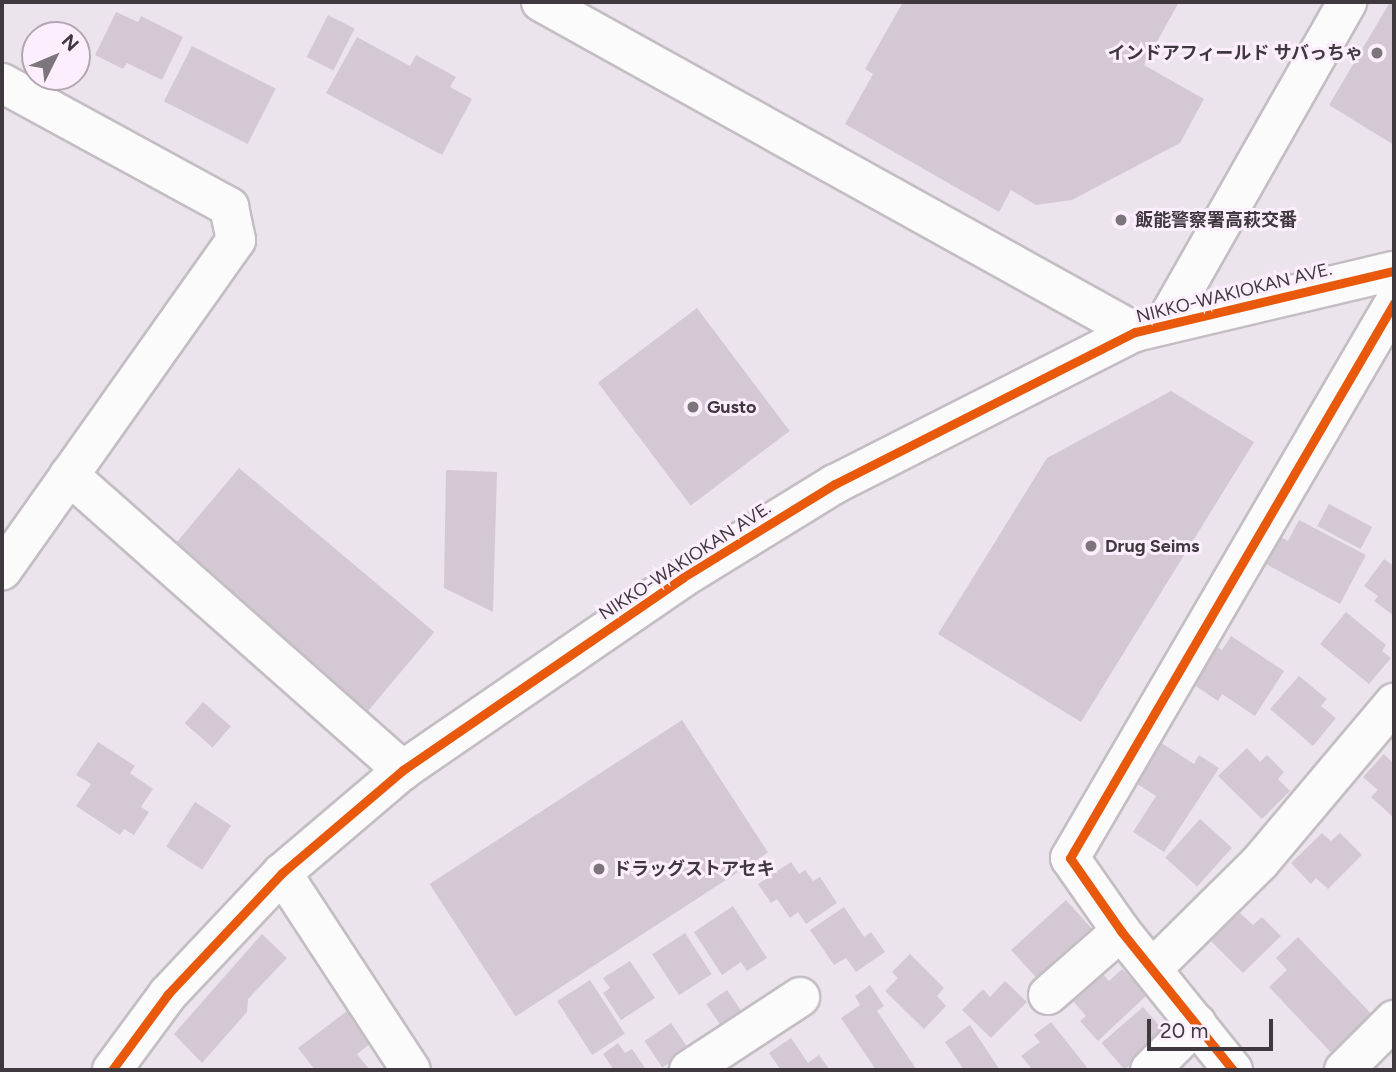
<!DOCTYPE html>
<html>
<head>
<meta charset="utf-8">
<style>
	body { margin:0 }
	#map { position:relative; width:1396px; height:1072px; overflow:hidden; background:#ece4ec; font-family:Figtree,"Noto Sans JP",sans-serif }
	div>[style] { position:absolute }
	[style*='--x'] { left:calc(var(--x)*1px); top:calc(var(--y)*1px); width:calc(var(--w)*1px); rotate:calc(var(--a)*1deg) }
	.building>* { inset:0; background:#d4c8d5; transform-origin:0 0 }
	.roads { filter:drop-shadow(2px 0 #c4bec4) drop-shadow(-2px 0 #c4bec4) drop-shadow(0 2px #c4bec4) drop-shadow(0 -2px #c4bec4) }
	.minor>* { height:38px; margin:-19px; padding:0 19px; transform-origin:19px; border-radius:19px; background:#fcfbfc }
	.cycleway>* { height:9px; margin:-4.5px; padding:0 4.5px; transform-origin:4.5px; border-radius:4.5px; background:#e8590c }
	.dots>* { width:19px; height:19px; translate:-50% -50%; box-sizing:border-box; border:4px solid #fdeefe; border-radius:50% }
	span { translate:-50% -50%; white-space:nowrap; text-align:center; line-height:1.15; -webkit-text-stroke:6px #fdeefe; paint-order:stroke }
	.poi-label { font-size:18px; color:#3f393f; font-weight:700 }
	.right { translate:-100% -50%; text-align:right }
	.left { translate:0 -50%; text-align:left }
	.street-label { font-size:18px; color:#3f393f }
	.frame { position:absolute; inset:0; border:4px solid #3f393f; pointer-events:none }
	.north { position:absolute; left:21px; top:21px; width:70px; height:70px; box-sizing:border-box; background:#fdeefe; border:2px solid #b1a6b2; border-radius:50%; rotate:47deg; font-size:19px; font-weight:700; line-height:28px; text-align:center; color:#3f393f }
	.north::after { content:''; display:block; margin:auto; width:24px; height:32px; background:#7c757c; clip-path:polygon(50% 0,100% 100%,50% 72%,0 100%) }
	.scale { position:absolute; left:1147px; top:1019px; width:126px; height:32px; box-sizing:border-box; border:4px solid #3f393f; border-top:0; padding-left:9px; font-size:21px; line-height:24px; white-space:nowrap; color:#3f393f; -webkit-text-stroke:5px #fdeefe; paint-order:stroke }
</style>
</head>
<body>
<div id="map">
	<div class="building">
		<div style="clip-path:polygon(903px 2px,1179px 2px,1144px 65px,1204px 99px,1180px 143px,1072px 200px,1036px 205px,1011px 190px,999px 212px,845px 124px,873px 74px,865px 69px)"></div>
		<div style="clip-path:polygon(1390px 2px,1394px 2px,1394px 145px,1329px 105px)"></div>
		<div style="clip-path:polygon(116px 12px,138px 22px,141px 16px,183px 37px,162px 80px,127px 63px,123px 69px,95px 55px)"></div>
		<div style="left:328px;top:15px;width:30px;height:47px;rotate:27deg"></div>
		<div style="clip-path:polygon(357px 37px,410px 66px,416px 55px,456px 77px,450px 87px,472px 99px,442px 155px,326px 93px)"></div>
		<div style="left:192px;top:46px;width:94px;height:62px;rotate:27deg"></div>
		<div style="left:697px;top:308px;width:154px;height:124px;rotate:53deg"></div>
		<div style="clip-path:polygon(1171px 391px,1254px 442px,1081px 722px,938px 634px,1047px 458px)"></div>
		<div style="left:239px;top:468px;width:255px;height:107px;rotate:40deg"></div>
		<div style="clip-path:polygon(446px 470px,497px 472px,493px 612px,444px 588px)"></div>
		<div style="left:1329px;top:504px;width:49px;height:25px;rotate:28deg"></div>
		<div style="clip-path:polygon(1299px 520px,1366px 555px,1340px 604px,1266px 564px,1281px 537px,1288px 541px)"></div>
		<div style="clip-path:polygon(1384px 559px,1394px 566px,1394px 616px,1374px 601px,1378px 596px,1364px 586px)"></div>
		<div style="clip-path:polygon(1346px 612px,1386px 645px,1382px 651px,1391px 658px,1369px 684px,1320px 644px)"></div>
		<div style="clip-path:polygon(1231px 636px,1284px 671px,1255px 716px,1222px 694px,1218px 701px,1191px 683px,1215px 646px,1222px 650px)"></div>
		<div style="clip-path:polygon(1299px 676px,1327px 699px,1321px 706px,1336px 718px,1313px 746px,1270px 709px)"></div>
		<div style="left:203px;top:702px;width:37px;height:28px;rotate:41deg"></div>
		<div style="left:682px;top:720px;width:158px;height:301px;rotate:57deg"></div>
		<div style="clip-path:polygon(98px 742px,135px 766px,130px 773px,153px 789px,141px 807px,149px 812px,134px 835px,124px 829px,120px 835px,76px 806px,91px 784px,76px 775px)"></div>
		<div style="clip-path:polygon(1160px 742px,1194px 764px,1199px 755px,1219px 768px,1164px 852px,1133px 832px,1156px 796px,1134px 782px)"></div>
		<div style="clip-path:polygon(1247px 748px,1260px 762px,1267px 755px,1284px 772px,1278px 779px,1290px 791px,1262px 819px,1218px 776px)"></div>
		<div style="clip-path:polygon(1384px 754px,1394px 764px,1394px 818px,1371px 797px,1378px 790px,1363px 777px)"></div>
		<div style="left:195px;top:802px;width:43px;height:53px;rotate:33deg"></div>
		<div style="left:1200px;top:819px;width:43px;height:52px;rotate:42deg"></div>
		<div style="clip-path:polygon(1322px 833px,1331px 841px,1340px 833px,1362px 855px,1328px 889px,1316px 878px,1311px 884px,1291px 863px)"></div>
		<div style="clip-path:polygon(791px 862px,799px 874px,805px 870px,813px 881px,820px 877px,837px 903px,806px 924px,798px 912px,790px 918px,777px 899px,771px 903px,758px 884px)"></div>
		<div style="clip-path:polygon(1066px 900px,1093px 930px,1085px 937px,1091px 944px,1044px 986px,1011px 950px)"></div>
		<div style="clip-path:polygon(733px 906px,767px 958px,747px 971px,741px 962px,722px 975px,694px 932px)"></div>
		<div style="clip-path:polygon(844px 907px,864px 937px,871px 932px,885px 952px,856px 972px,846px 958px,834px 965px,810px 930px)"></div>
		<div style="clip-path:polygon(1240px 913px,1253px 925px,1262px 917px,1281px 936px,1243px 973px,1211px 941px)"></div>
		<div style="left:685px;top:933px;width:49px;height:39px;rotate:57deg"></div>
		<div style="clip-path:polygon(262px 934px,287px 958px,248px 999px,247px 1012px,202px 1063px,174px 1034px)"></div>
		<div style="clip-path:polygon(1298px 937px,1379px 1022px,1339px 1061px,1269px 987px,1287px 970px,1276px 958px)"></div>
		<div style="clip-path:polygon(910px 954px,944px 988px,937px 996px,946px 1006px,924px 1029px,885px 991px,898px 978px,892px 972px)"></div>
		<div style="clip-path:polygon(630px 961px,655px 998px,621px 1020px,603px 993px,610px 988px,603px 978px)"></div>
		<div style="clip-path:polygon(1122px 969px,1147px 995px,1098px 1041px,1080px 1021px,1086px 1016px,1073px 1001px,1102px 973px,1109px 981px)"></div>
		<div style="left:590px;top:980px;width:64px;height:39px;rotate:57deg"></div>
		<div style="clip-path:polygon(1005px 981px,1027px 1002px,991px 1038px,962px 1010px,983px 989px,990px 997px)"></div>
		<div style="clip-path:polygon(870px 985px,884px 1006px,877px 1011px,917px 1070px,876px 1070px,841px 1018px,860px 1005px,855px 996px)"></div>
		<div style="left:727px;top:990px;width:30px;height:25px;rotate:56deg"></div>
		<div style="clip-path:polygon(355px 1005px,379px 1037px,357px 1054px,370px 1070px,315px 1070px,298px 1048px)"></div>
		<div style="left:1143px;top:1007px;width:35px;height:55px;rotate:49deg"></div>
		<div style="clip-path:polygon(1051px 1022px,1089px 1070px,1033px 1070px,1021px 1056px,1040px 1042px,1034px 1035px)"></div>
		<div style="left:671px;top:1023px;width:32px;height:32px;rotate:56deg"></div>
		<div style="clip-path:polygon(970px 1025px,1000px 1070px,964px 1070px,945px 1042px)"></div>
		<div style="clip-path:polygon(791px 1038px,808px 1063px,819px 1055px,830px 1070px,781px 1070px,769px 1053px)"></div>
		<div style="clip-path:polygon(618px 1043px,625px 1053px,632px 1049px,645px 1068px,614px 1070px,603px 1054px)"></div>
	</div>
	<div class="roads">
		<div class="minor">
			<div style="--x:541;--y:2;--w:680;--a:29.05"></div>
			<div style="--x:2;--y:83;--w:259;--a:28.6"></div>
			<div style="--x:229;--y:207;--w:34;--a:78"></div>
			<div style="--x:236;--y:240;--w:405;--a:125.3"></div>
			<div style="--x:1165;--y:323;--w:369;--a:-60.4"></div>
			<div style="--x:69;--y:475;--w:446;--a:41.5"></div>
			<div style="--x:282;--y:873;--w:235;--a:56.8"></div>
			<div style="--x:1152;--y:969;--w:153;--a:-44.7"></div>
			<div style="--x:1261;--y:861;--w:207;--a:-49.9"></div>
			<div style="--x:1048;--y:995;--w:97;--a:-41.2"></div>
			<div style="--x:112;--y:1070;--w:94;--a:-53.6"></div>
			<div style="--x:168;--y:994;--w:166;--a:-46.7"></div>
			<div style="--x:282;--y:873;--w:159;--a:-40.4"></div>
			<div style="--x:403;--y:770;--w:339;--a:-34.5"></div>
			<div style="--x:682;--y:578;--w:180;--a:-31.6"></div>
			<div style="--x:835;--y:484;--w:336;--a:-26.9"></div>
			<div style="--x:1135;--y:332;--w:266;--a:-13.3"></div>
			<div style="--x:689;--y:1070;--w:133;--a:-33.3"></div>
			<div style="--x:1150;--y:1070;--w:66;--a:-45"></div>
			<div style="--x:1233;--y:1070;--w:179;--a:-128.9"></div>
			<div style="--x:1121;--y:931;--w:89;--a:-124.9"></div>
			<div style="--x:1070;--y:858;--w:643;--a:-59.72"></div>
			<div style="--x:1344;--y:1070;--w:71;--a:-45"></div>
		</div>
	</div>
	<div class="cycleway">
		<div style="--x:112;--y:1070;--w:94;--a:-53.6"></div>
		<div style="--x:168;--y:994;--w:166;--a:-46.7"></div>
		<div style="--x:282;--y:873;--w:159;--a:-40.4"></div>
		<div style="--x:403;--y:770;--w:339;--a:-34.5"></div>
		<div style="--x:682;--y:578;--w:180;--a:-31.6"></div>
		<div style="--x:835;--y:484;--w:336;--a:-26.9"></div>
		<div style="--x:1135;--y:332;--w:266;--a:-13.3"></div>
		<div style="--x:1233;--y:1070;--w:179;--a:-128.9"></div>
		<div style="--x:1121;--y:931;--w:89;--a:-124.9"></div>
		<div style="--x:1070;--y:858;--w:643;--a:-59.72"></div>
	</div>
	<div class="dots">
		<div style="left:1377px;top:53px;background:#7c757c"></div>
		<div style="left:1121px;top:220px;background:#7c757c"></div>
		<div style="left:693px;top:407px;background:#7c757c"></div>
		<div style="left:1091px;top:546px;background:#7c757c"></div>
		<div style="left:599px;top:869px;background:#7c757c"></div>
	</div>
	<div class="poi-label">
		<span class="right" style="left:1363px;top:53px">インドアフィールド サバっちゃ</span>
		<span class="left" style="left:1135px;top:220px">飯能警察署高萩交番</span>
		<span class="left" style="left:707px;top:407px">Gusto</span>
		<span class="left" style="left:1105px;top:546px">Drug Seims</span>
		<span class="left" style="left:613px;top:869px">ドラッグストアセキ</span>
	</div>
	<div class="street-label">
		<span style="left:1234px;top:293px;rotate:-14deg">NIKKO-WAKIOKAN AVE.</span>
		<span style="left:685px;top:561px;rotate:-33deg">NIKKO-WAKIOKAN AVE.</span>
	</div>
	<div class="frame"></div>
	<div class="north">N</div>
	<div class="scale">20 m</div>
</div>
</body>
</html>
